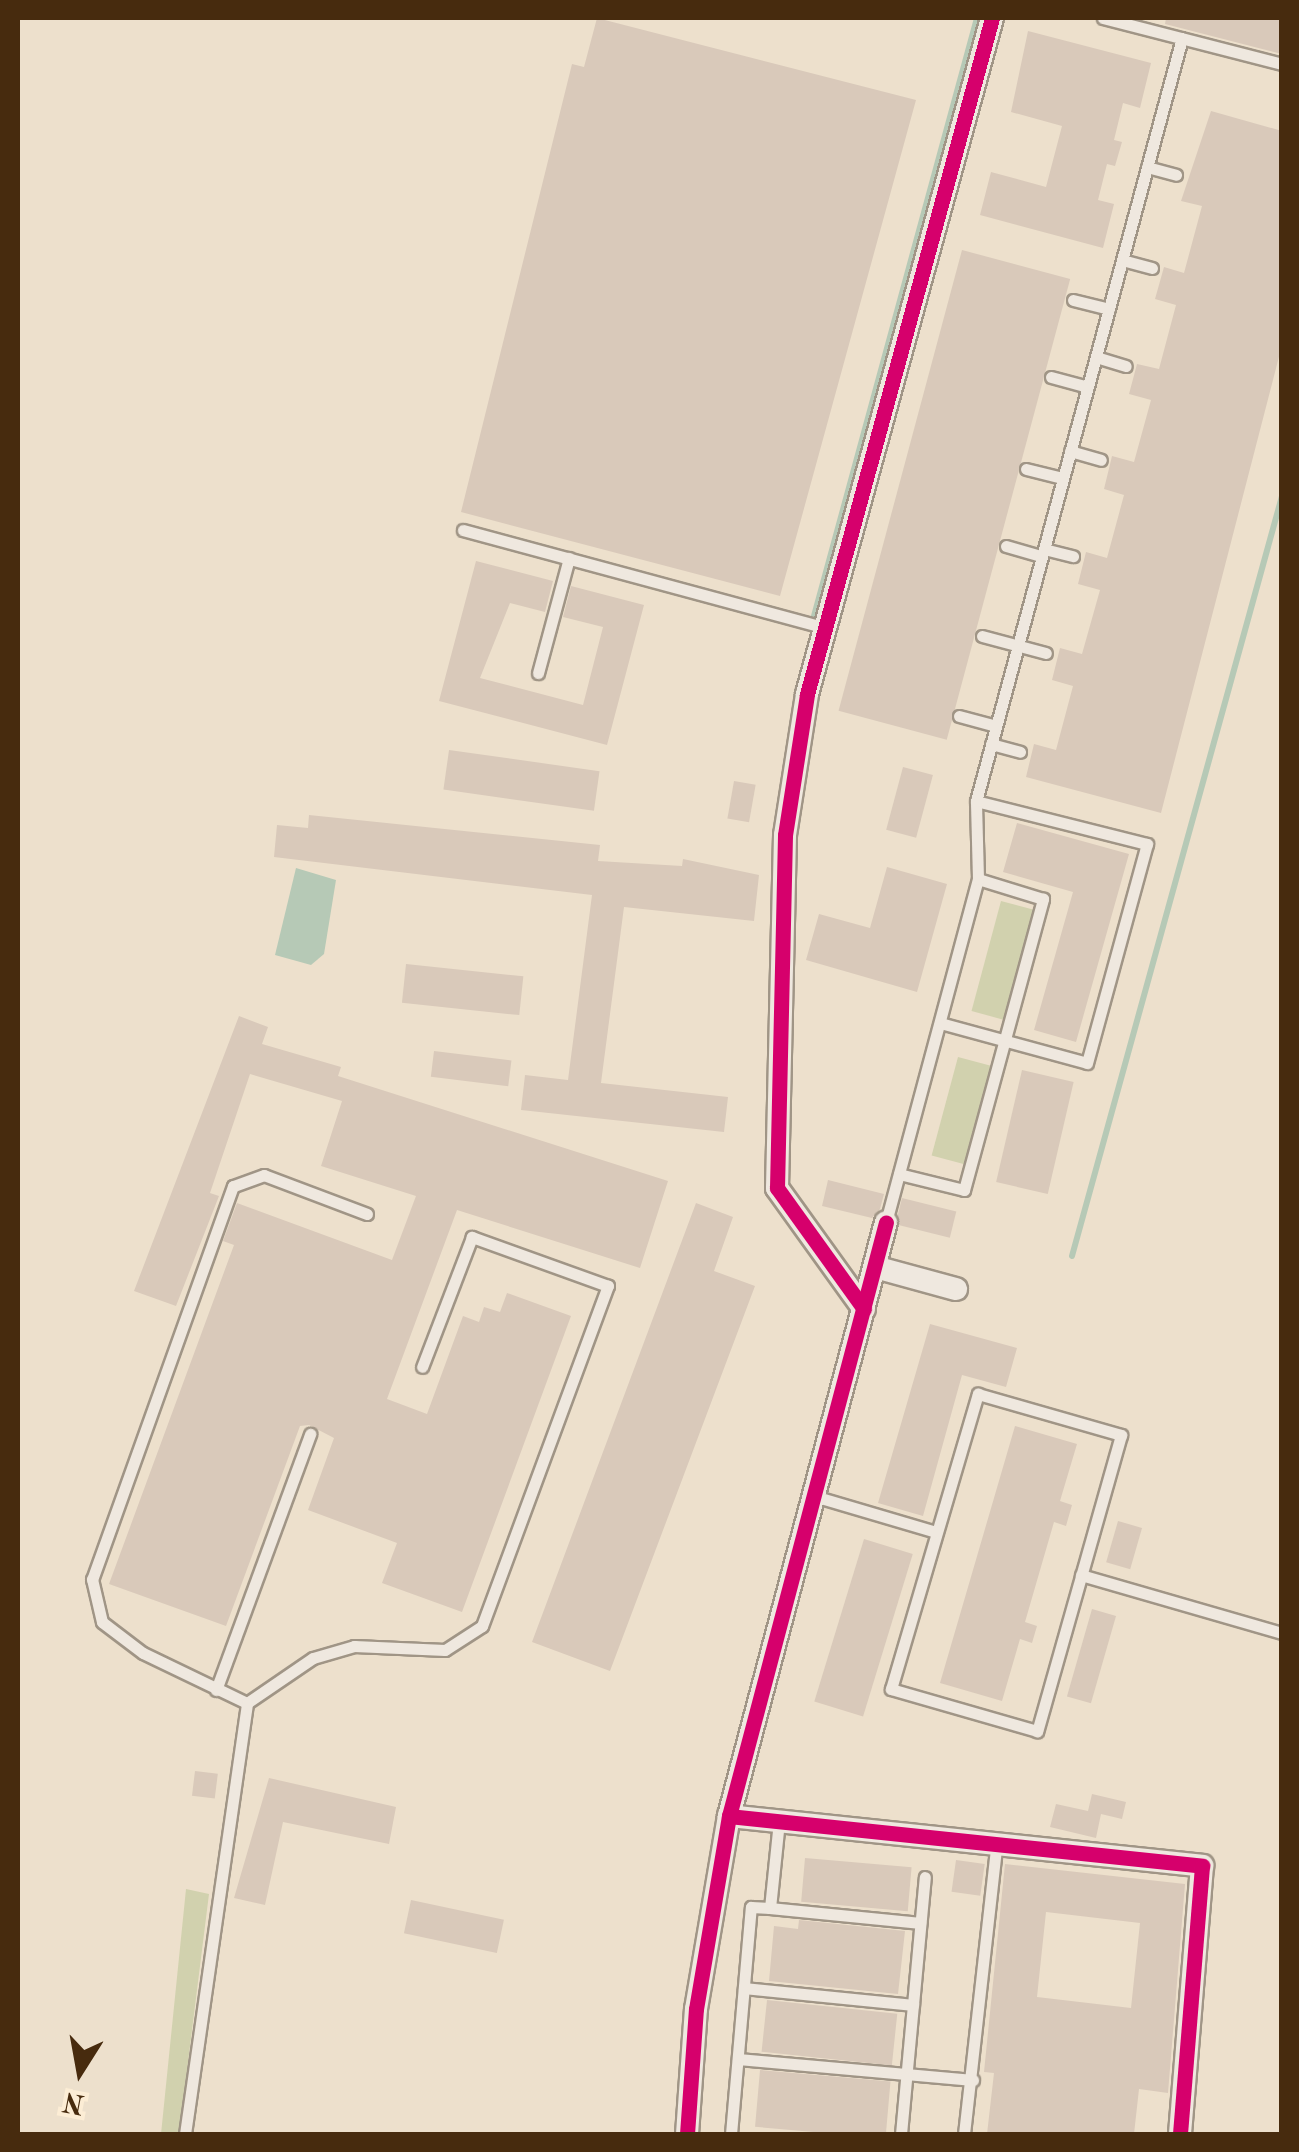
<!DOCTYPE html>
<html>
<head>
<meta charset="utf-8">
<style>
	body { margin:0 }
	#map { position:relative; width:1299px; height:2152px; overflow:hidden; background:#ede0cc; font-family:"Old Standard TT",serif }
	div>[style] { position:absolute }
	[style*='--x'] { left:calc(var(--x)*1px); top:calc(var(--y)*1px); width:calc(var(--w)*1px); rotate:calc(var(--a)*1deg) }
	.green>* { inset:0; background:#d1d1ae; transform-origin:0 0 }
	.water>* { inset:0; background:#b6c9b6 }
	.stream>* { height:6px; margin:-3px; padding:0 3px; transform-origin:3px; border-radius:3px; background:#b6c9b6 }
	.building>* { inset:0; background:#d9c9ba; transform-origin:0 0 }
	.roads { filter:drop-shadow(2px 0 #a09586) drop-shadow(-2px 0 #a09586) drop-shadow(0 2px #a09586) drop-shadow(0 -2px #a09586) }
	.lane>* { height:11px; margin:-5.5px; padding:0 5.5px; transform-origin:5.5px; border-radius:5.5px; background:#efe8df }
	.street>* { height:22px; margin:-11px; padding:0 11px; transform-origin:11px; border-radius:11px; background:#efe8df }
	.cycleway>* { height:15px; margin:-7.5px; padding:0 7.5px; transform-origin:7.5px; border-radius:7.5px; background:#d6006c }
	span { translate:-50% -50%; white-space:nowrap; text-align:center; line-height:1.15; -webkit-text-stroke:8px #fcedd5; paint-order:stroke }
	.frame { position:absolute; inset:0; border:20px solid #472b0e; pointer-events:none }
	.north { position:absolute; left:30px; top:2022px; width:100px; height:100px; -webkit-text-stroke:8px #fcedd5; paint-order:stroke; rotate:191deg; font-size:28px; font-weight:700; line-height:40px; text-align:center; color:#472b0e }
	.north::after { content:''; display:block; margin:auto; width:35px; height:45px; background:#472b0e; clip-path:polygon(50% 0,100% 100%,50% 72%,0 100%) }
</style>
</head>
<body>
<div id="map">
	<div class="green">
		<div style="left:1001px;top:901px;width:34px;height:114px;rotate:15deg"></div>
		<div style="left:958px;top:1057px;width:34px;height:102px;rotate:15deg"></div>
		<div style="clip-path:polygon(186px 1889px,209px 1894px,179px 2134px,161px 2134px)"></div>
	</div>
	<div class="water">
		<div style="clip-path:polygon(296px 868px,336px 880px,324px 954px,311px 965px,275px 955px)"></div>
	</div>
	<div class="stream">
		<div style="--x:814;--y:616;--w:620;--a:-74.75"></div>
		<div style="--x:1072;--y:1256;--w:788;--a:-74.55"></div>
	</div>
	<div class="building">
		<div style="clip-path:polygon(597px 18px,916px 100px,780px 596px,461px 512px,572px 64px,584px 67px)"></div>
		<div style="clip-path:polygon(1166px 18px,1282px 18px,1282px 54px,1165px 24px)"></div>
		<div style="clip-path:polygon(1028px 31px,1151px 63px,1140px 108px,1123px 103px,1114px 140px,1122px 142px,1115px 166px,1107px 164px,1098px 200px,1114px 204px,1103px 248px,980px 215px,991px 172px,1046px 187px,1062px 126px,1011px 112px)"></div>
		<div style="clip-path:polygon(1211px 111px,1282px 131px,1282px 345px,1161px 813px,1026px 777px,1034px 744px,1056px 750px,1073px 686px,1052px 680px,1060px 648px,1082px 654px,1100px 590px,1078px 584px,1086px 552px,1107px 558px,1124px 495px,1104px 489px,1112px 456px,1134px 462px,1151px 400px,1129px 394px,1137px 364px,1159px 369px,1176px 305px,1155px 299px,1164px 267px,1184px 273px,1202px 206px,1181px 201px)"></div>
		<div style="left:962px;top:250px;width:112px;height:477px;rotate:15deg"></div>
		<div style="clip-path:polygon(476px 561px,553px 581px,545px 612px,510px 603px,480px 678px,583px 705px,603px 627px,563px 617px,571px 586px,644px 605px,607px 745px,439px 701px)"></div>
		<div style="left:449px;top:750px;width:152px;height:40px;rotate:8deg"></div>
		<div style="left:903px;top:767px;width:31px;height:65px;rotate:15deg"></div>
		<div style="left:734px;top:781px;width:22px;height:38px;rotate:10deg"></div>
		<div style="clip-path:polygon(309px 815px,600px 845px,598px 861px,682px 866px,683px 859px,759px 875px,754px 921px,624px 907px,601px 1083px,728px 1097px,724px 1132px,521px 1110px,525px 1075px,568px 1080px,592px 895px,274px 857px,277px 825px,308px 828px)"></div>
		<div style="clip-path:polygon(1017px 823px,1129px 854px,1076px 1042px,1034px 1030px,1073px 892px,1003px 872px)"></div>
		<div style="clip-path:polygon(887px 867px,947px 884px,917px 992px,806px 960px,819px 914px,870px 928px)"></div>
		<div style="left:406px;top:964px;width:118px;height:39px;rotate:6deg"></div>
		<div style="clip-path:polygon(239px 1016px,268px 1027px,262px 1044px,341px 1067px,338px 1076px,668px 1181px,640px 1268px,457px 1210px,387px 1399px,427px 1414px,463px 1316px,479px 1322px,484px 1307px,500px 1312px,507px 1293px,571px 1316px,462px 1612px,382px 1583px,397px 1543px,308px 1510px,334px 1438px,309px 1425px,300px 1426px,226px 1626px,109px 1584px,234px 1245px,223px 1241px,237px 1203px,392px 1260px,416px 1196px,321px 1166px,342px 1101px,250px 1074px,210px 1193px,219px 1196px,176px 1306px,134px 1291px)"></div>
		<div style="left:434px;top:1051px;width:78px;height:26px;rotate:7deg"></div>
		<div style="left:1022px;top:1070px;width:53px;height:115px;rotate:13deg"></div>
		<div style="clip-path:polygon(828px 1180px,884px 1194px,880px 1209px,872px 1218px,822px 1206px)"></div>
		<div style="left:902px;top:1198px;width:56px;height:27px;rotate:14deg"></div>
		<div style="clip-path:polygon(696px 1203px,733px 1217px,714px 1271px,755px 1286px,610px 1671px,532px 1642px)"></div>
		<div style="clip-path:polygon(930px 1324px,1017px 1348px,1006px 1387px,962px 1375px,923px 1516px,878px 1503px)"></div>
		<div style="clip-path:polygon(1015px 1426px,1077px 1444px,1060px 1501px,1072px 1505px,1066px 1526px,1054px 1522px,1025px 1622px,1037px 1626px,1032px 1643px,1020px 1639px,1002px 1701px,940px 1683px)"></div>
		<div style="left:1118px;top:1521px;width:25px;height:43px;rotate:16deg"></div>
		<div style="left:864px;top:1539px;width:51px;height:170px;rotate:17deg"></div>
		<div style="left:1092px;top:1609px;width:25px;height:91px;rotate:16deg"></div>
		<div style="left:195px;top:1771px;width:23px;height:25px;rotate:7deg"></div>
		<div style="clip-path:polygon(269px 1778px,396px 1807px,389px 1844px,283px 1822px,265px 1905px,234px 1898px)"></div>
		<div style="clip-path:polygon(1092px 1794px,1126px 1802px,1122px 1819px,1101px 1814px,1096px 1838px,1050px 1827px,1056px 1804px,1088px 1811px)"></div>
		<div style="left:805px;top:1858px;width:107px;height:44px;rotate:5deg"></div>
		<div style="left:956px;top:1860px;width:29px;height:32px;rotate:8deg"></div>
		<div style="clip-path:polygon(evenodd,1005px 1864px,1185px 1884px,1168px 2093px,1139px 2089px,1134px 2134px,987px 2134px,994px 2073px,984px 2072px,1005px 1864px,1046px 1912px,1140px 1923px,1131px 2008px,1037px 1997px,1046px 1912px)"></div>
		<div style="left:411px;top:1900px;width:95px;height:34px;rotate:12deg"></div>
		<div style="clip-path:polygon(799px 1920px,905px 1931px,898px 1994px,769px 1981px,774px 1926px,798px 1929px)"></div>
		<div style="left:767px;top:2000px;width:131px;height:52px;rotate:6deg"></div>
		<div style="left:760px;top:2070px;width:131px;height:57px;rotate:5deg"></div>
	</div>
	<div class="roads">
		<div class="lane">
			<div style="--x:1103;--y:18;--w:185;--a:14.4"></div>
			<div style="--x:1147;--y:167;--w:30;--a:15"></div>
			<div style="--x:1122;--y:260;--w:31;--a:15"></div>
			<div style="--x:1073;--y:300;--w:37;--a:14"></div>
			<div style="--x:1096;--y:357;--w:31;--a:17"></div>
			<div style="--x:1051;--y:377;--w:38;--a:15"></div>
			<div style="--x:1070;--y:451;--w:32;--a:16"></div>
			<div style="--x:1026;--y:469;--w:38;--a:14"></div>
			<div style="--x:463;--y:530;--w:375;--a:15.1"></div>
			<div style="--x:1006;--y:546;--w:37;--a:16"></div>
			<div style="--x:1044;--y:549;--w:30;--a:14"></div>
			<div style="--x:982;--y:636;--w:66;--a:14.9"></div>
			<div style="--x:538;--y:673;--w:119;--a:-74.9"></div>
			<div style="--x:959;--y:716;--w:38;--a:15"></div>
			<div style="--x:991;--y:744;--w:30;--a:15"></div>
			<div style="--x:940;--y:1023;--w:152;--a:15.2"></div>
			<div style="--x:1087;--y:1063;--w:227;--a:-74.7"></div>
			<div style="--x:1147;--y:844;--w:176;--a:-165.9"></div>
			<div style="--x:899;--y:1174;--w:67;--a:13.8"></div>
			<div style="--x:964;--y:1190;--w:302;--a:-74.8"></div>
			<div style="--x:1043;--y:899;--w:68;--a:-162.9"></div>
			<div style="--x:367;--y:1214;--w:110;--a:-159.3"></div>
			<div style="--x:264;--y:1175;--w:33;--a:160"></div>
			<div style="--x:233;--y:1186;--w:418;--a:109.7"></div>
			<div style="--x:92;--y:1579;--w:44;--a:76.9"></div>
			<div style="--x:102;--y:1622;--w:51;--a:37.1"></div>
			<div style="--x:143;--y:1653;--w:115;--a:25.7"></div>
			<div style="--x:247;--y:1703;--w:80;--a:-34.3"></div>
			<div style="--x:313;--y:1658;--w:43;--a:-16.3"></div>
			<div style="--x:354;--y:1646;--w:91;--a:2.5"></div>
			<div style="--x:445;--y:1650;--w:44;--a:-33"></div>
			<div style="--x:482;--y:1626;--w:363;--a:-69.7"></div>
			<div style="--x:608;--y:1286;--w:145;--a:-160.2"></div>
			<div style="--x:472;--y:1237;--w:139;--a:111"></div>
			<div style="--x:886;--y:1222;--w:355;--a:-75"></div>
			<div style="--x:978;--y:879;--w:78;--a:-91.5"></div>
			<div style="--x:976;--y:801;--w:790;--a:-74.89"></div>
			<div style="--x:978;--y:1394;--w:149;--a:16"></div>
			<div style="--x:1121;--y:1435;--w:308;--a:105.8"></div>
			<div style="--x:1037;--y:1731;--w:152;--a:-164"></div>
			<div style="--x:891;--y:1689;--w:308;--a:-73.6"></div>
			<div style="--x:814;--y:1496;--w:127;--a:16.4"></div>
			<div style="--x:1081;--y:1575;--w:209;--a:16.1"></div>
			<div style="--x:216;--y:1690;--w:273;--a:-69.8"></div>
			<div style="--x:770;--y:1908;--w:151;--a:5.7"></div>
			<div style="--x:744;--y:1988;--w:170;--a:5.7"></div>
			<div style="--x:738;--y:2059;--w:236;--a:5.1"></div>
			<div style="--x:185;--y:2134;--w:435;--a:-81.8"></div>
			<div style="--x:731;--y:2134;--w:228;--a:-85"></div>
			<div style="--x:751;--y:1907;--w:19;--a:3"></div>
			<div style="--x:770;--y:1908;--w:87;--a:-84.1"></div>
			<div style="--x:901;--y:2134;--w:258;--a:-84.7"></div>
			<div style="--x:964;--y:2134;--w:294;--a:-83.6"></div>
		</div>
		<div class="street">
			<div style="--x:875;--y:1267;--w:84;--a:15.2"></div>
			<div style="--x:864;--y:1309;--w:149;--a:-125.7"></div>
			<div style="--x:777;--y:1188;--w:353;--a:-88.7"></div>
			<div style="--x:785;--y:835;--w:143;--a:-81.1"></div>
			<div style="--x:807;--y:694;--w:701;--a:-74.69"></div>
			<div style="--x:729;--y:1816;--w:476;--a:6"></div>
			<div style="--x:1202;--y:1866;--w:269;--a:94.7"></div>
			<div style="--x:687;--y:2134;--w:125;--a:-85.9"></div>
			<div style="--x:696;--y:2009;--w:196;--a:-80.3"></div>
			<div style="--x:729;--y:1816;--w:614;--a:-75.19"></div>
		</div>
	</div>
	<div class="cycleway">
		<div style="--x:864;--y:1309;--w:149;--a:-125.7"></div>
		<div style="--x:777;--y:1188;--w:353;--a:-88.7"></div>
		<div style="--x:785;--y:835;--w:143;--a:-81.1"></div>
		<div style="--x:807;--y:694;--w:701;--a:-74.69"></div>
		<div style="--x:729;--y:1816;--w:476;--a:6"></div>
		<div style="--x:1202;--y:1866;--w:269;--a:94.7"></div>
		<div style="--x:687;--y:2134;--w:125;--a:-85.9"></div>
		<div style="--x:696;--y:2009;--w:196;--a:-80.3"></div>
		<div style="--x:729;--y:1816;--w:614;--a:-75.19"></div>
	</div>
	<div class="frame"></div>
	<div class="north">N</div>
</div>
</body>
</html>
